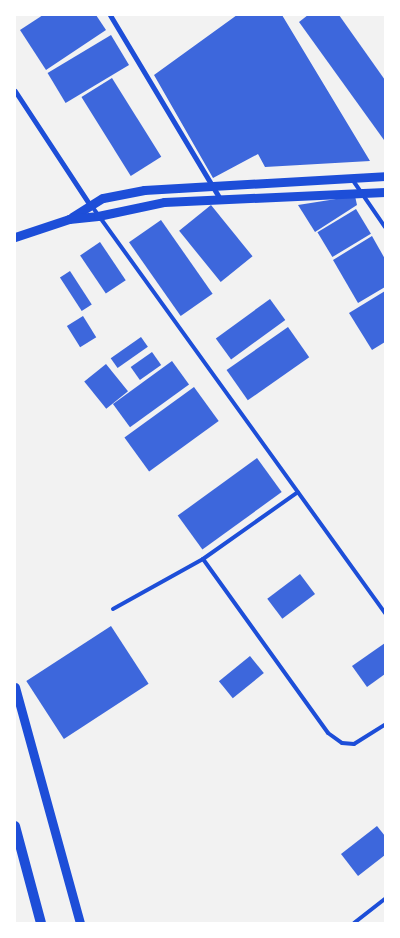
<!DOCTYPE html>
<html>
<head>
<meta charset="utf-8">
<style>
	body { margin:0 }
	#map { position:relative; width:400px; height:938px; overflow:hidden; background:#f2f2f2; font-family:Roboto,sans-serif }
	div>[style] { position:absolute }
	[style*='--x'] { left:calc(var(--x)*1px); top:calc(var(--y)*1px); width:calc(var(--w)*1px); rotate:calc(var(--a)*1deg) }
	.building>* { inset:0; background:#3d67dc; transform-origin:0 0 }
	.service>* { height:4px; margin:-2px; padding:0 2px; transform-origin:2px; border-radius:2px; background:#1d4ed8 }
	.minor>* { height:5px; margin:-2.5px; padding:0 2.5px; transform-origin:2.5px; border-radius:2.5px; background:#1d4ed8 }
	.tertiary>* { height:9px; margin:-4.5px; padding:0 4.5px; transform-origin:4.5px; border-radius:4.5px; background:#1d4ed8 }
	.secondary>* { height:10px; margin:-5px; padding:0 5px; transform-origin:5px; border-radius:5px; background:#1d4ed8 }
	span { translate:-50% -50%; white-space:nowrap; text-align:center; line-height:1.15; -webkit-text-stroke:5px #fff; paint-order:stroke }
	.frame { position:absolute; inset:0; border:16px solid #fff; pointer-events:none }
</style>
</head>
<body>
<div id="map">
	<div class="building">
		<div style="clip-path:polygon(43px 15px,96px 15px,106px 30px,46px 70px,20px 30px)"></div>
		<div style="clip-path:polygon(237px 15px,282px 15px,370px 161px,265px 167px,258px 154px,213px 178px,154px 75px)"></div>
		<div style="clip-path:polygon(308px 15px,339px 15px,385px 80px,384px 140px,299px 22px)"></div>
		<div style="left:111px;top:35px;width:35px;height:74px;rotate:59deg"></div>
		<div style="left:112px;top:78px;width:93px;height:36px;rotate:58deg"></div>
		<div style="clip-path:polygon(355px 196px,357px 205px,315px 232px,298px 205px)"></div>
		<div style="left:211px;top:205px;width:66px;height:41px;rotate:51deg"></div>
		<div style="left:356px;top:209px;width:29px;height:45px;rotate:59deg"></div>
		<div style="left:161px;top:220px;width:90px;height:39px;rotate:55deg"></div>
		<div style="clip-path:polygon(372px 236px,385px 259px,385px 287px,358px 303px,333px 260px)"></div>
		<div style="left:100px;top:242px;width:46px;height:24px;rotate:56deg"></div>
		<div style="left:70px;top:271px;width:40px;height:12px;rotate:57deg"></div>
		<div style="clip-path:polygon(385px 291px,385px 342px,372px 350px,349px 313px)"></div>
		<div style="left:270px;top:299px;width:26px;height:67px;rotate:54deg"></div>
		<div style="left:83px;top:316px;width:25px;height:19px;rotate:58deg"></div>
		<div style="left:288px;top:327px;width:37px;height:75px;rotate:55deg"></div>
		<div style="left:141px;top:337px;width:12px;height:37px;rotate:55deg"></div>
		<div style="left:152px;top:352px;width:16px;height:26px;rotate:55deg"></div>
		<div style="left:172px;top:361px;width:29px;height:73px;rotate:54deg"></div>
		<div style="left:106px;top:364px;width:35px;height:28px;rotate:51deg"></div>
		<div style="left:194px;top:387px;width:42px;height:86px;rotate:54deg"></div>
		<div style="left:257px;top:458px;width:42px;height:98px;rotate:54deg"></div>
		<div style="left:300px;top:574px;width:25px;height:41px;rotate:53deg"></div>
		<div style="left:111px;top:626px;width:69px;height:101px;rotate:57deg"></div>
		<div style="clip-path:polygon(385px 643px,385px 674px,367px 687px,352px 666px)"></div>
		<div style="left:250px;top:656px;width:22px;height:40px;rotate:51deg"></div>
		<div style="clip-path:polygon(377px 826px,385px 836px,385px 855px,358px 876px,341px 854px)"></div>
	</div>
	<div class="service">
		<div style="--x:352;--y:179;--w:58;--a:55.5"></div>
		<div style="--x:91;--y:205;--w:503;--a:54.22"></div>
		<div style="--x:203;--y:559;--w:214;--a:54.3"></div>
		<div style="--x:328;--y:733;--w:17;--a:36"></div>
		<div style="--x:342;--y:743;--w:12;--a:5"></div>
		<div style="--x:354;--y:744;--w:36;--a:-32"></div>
		<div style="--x:113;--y:609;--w:103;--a:-29.1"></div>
		<div style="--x:203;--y:559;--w:116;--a:-35.2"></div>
		<div style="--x:354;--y:923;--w:39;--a:-38"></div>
	</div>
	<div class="minor">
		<div style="--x:110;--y:15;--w:214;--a:59.1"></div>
		<div style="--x:15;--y:91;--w:136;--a:56.7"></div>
	</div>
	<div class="tertiary">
		<div style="--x:72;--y:217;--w:36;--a:-32"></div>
		<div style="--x:103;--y:198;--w:42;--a:-11"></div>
		<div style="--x:144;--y:190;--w:241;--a:-3.3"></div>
		<div style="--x:15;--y:237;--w:57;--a:-18.4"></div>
		<div style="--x:69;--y:219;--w:29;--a:-6"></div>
		<div style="--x:98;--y:216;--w:67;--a:-12"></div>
		<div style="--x:164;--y:202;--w:221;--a:-2.6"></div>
		<div style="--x:15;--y:687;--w:245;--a:74.6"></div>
	</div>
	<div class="secondary">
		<div style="--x:15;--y:826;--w:100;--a:75"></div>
	</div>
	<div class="frame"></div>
</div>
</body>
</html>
